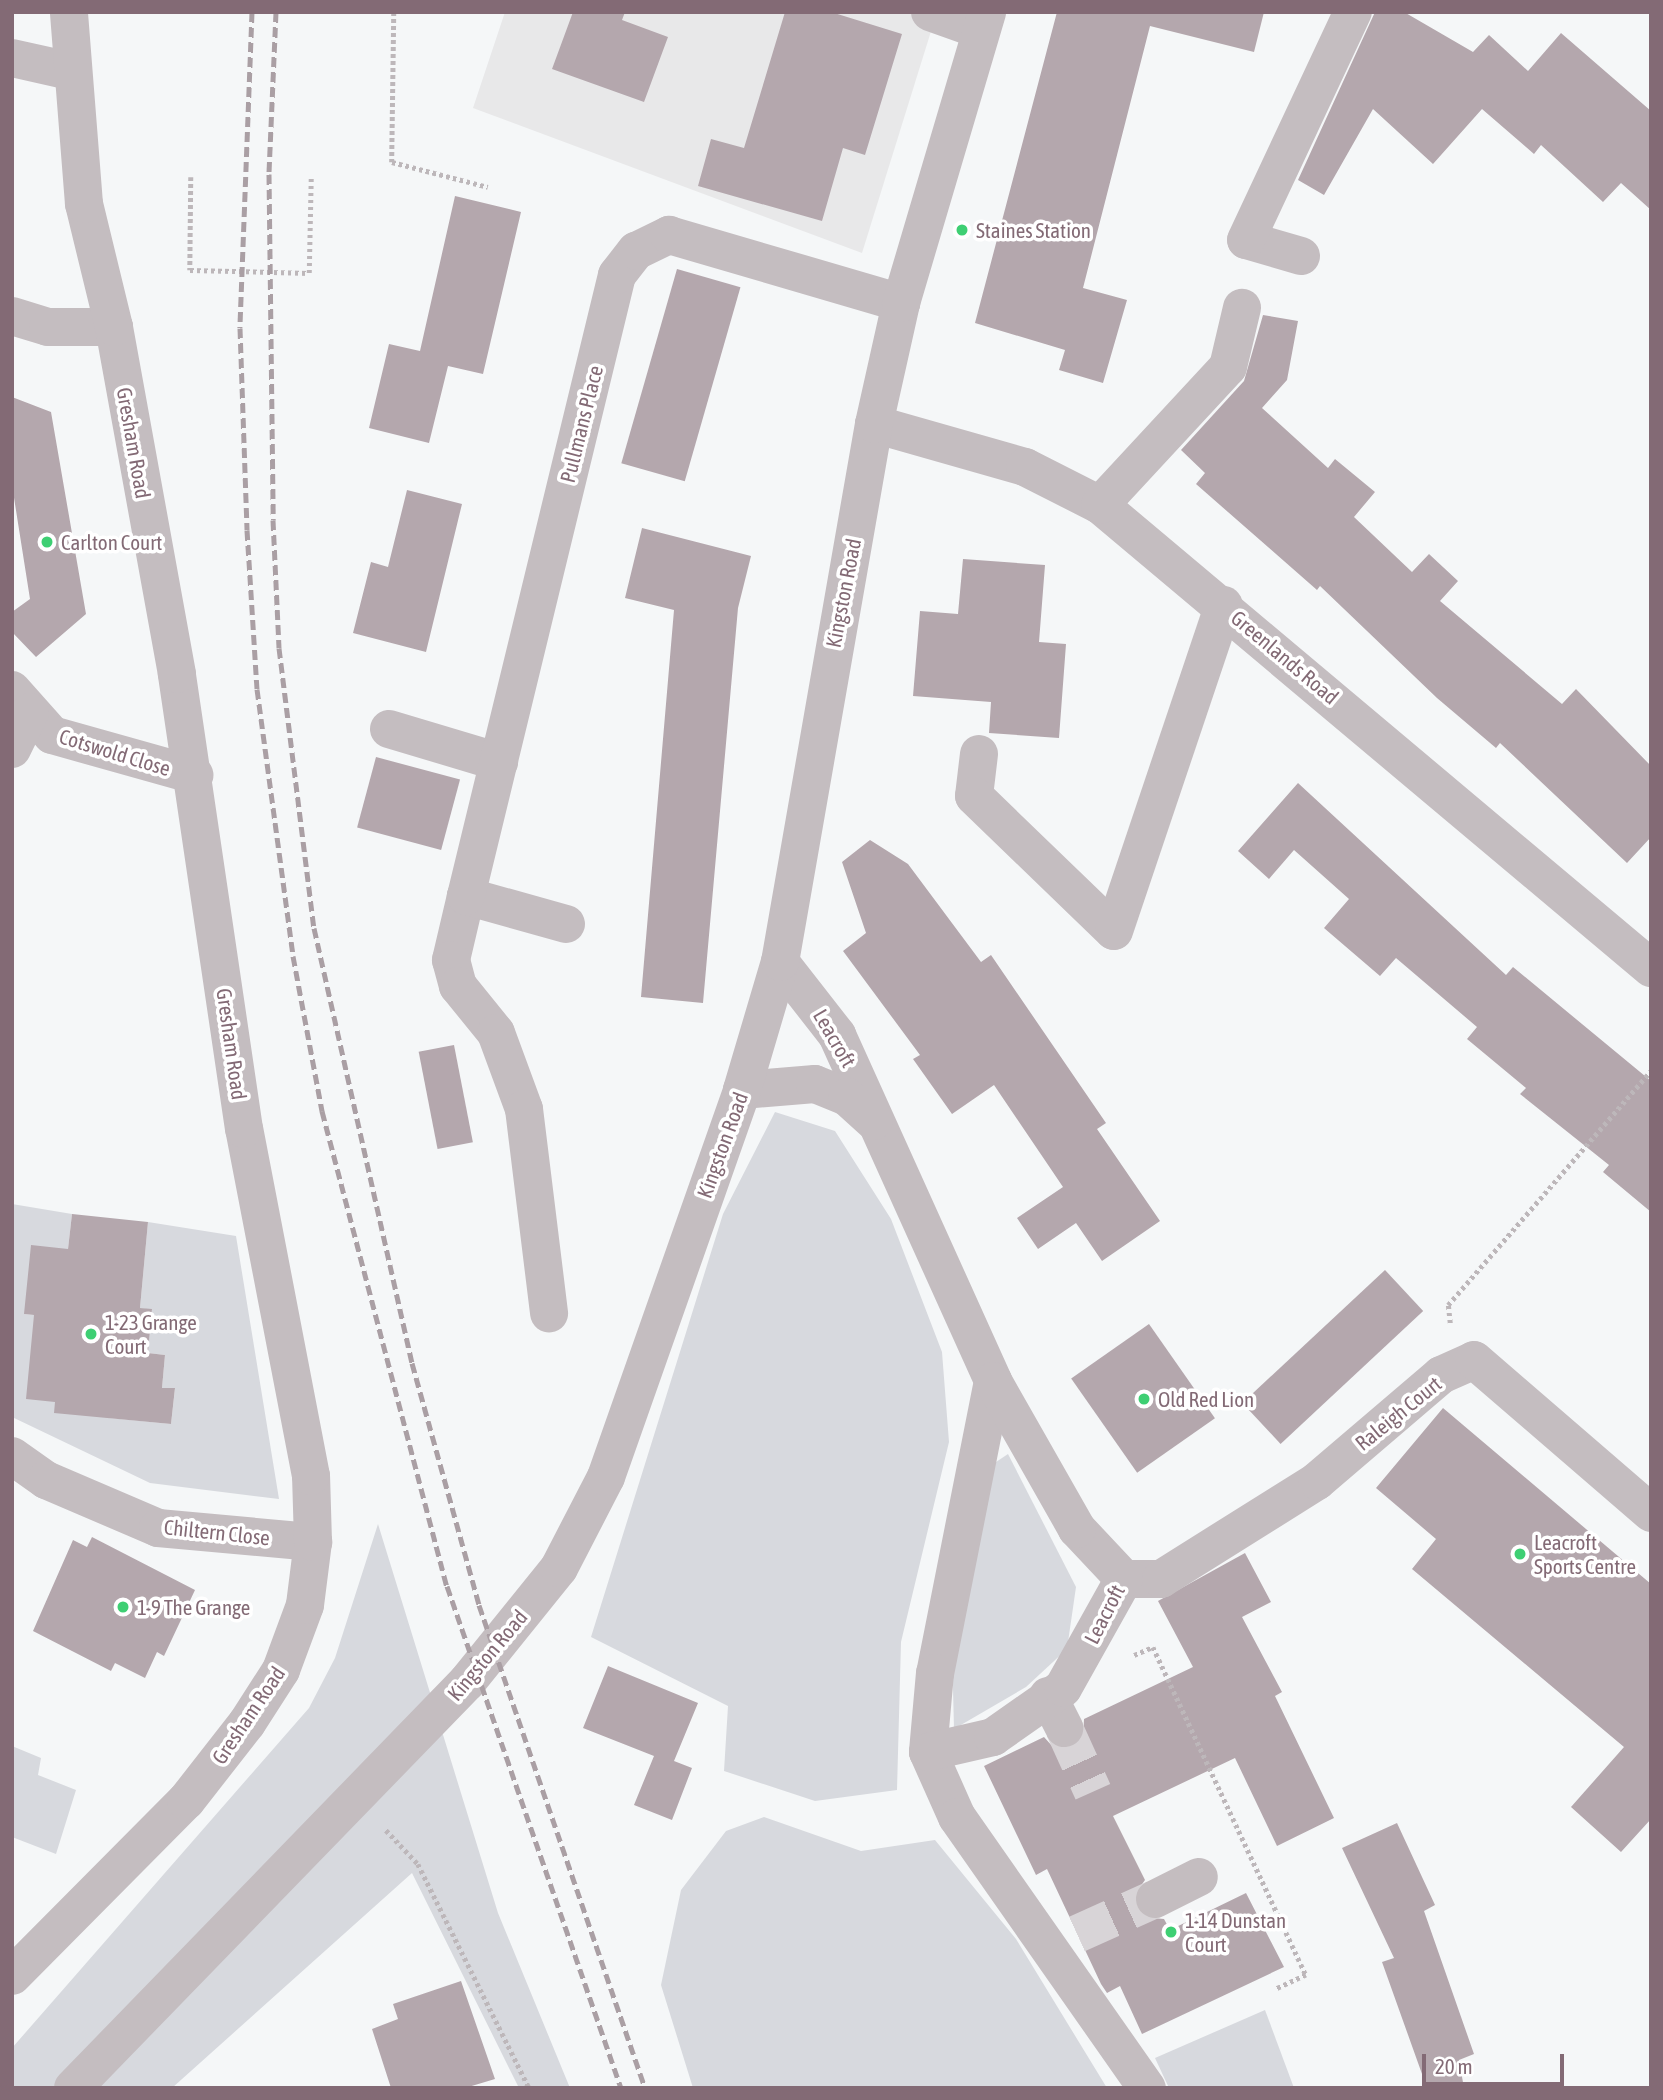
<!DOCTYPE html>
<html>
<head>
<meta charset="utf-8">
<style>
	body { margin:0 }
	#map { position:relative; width:1663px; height:2100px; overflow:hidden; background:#f5f7f8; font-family:"Asap Condensed",sans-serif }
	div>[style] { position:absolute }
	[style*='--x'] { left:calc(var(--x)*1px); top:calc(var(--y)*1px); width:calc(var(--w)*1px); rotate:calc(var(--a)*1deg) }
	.built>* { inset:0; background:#e8e8e9 }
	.green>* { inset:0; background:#d7d9de }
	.building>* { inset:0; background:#b4a7ad; transform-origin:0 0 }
	.minor-tunnel>* { height:38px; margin-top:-19px; transform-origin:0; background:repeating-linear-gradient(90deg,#d8d4d7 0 38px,transparent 0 57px) }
	.path>* { height:4.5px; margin-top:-2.25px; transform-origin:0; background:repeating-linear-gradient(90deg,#bdb7ba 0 3.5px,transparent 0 7px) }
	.minor>* { height:38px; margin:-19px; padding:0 19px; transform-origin:19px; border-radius:19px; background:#c4bdc0 }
	.rail>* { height:5px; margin-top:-2.5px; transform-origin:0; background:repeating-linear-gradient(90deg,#aa9fa4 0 10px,transparent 0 15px) }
	.dots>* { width:19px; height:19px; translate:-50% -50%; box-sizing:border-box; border:4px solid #fff; border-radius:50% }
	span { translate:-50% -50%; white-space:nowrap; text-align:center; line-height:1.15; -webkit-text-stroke:7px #fff; paint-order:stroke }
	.poi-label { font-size:21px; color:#836a75 }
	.left { translate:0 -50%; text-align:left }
	.street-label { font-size:21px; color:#836a75 }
	.frame { position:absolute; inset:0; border:14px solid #836a75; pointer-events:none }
	.scale { position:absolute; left:1422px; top:2054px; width:142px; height:32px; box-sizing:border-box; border:4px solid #836a75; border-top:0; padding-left:9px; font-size:21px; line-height:24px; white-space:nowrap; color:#836a75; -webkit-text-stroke:5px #fff; paint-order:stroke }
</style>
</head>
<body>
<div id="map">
	<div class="built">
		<div style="clip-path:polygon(505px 12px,937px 12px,862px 253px,473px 108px)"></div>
	</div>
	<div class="green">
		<div style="clip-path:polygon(775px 1112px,835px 1131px,891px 1219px,942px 1352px,949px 1442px,901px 1642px,897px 1790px,815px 1801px,724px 1771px,728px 1706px,591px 1637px,723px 1214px)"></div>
		<div style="clip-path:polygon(12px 1204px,72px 1214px,68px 1249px,24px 1314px,34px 1315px,109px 1407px,109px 1418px,171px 1424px,175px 1389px,162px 1388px,165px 1355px,148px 1353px,152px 1310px,140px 1308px,148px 1222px,236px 1236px,279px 1499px,150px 1483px,12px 1417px)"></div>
		<div style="clip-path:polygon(1008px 1454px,1076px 1587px,1067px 1649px,1026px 1687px,954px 1729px,952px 1649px,987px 1468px)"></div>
		<div style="clip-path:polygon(378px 1524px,498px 1913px,570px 2088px,519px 2088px,412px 1873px,172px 2088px,12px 2088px,12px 2048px,309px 1708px,335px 1658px)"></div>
		<div style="clip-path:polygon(12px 1746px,41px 1758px,38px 1775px,76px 1790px,56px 1854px,12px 1837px)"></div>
		<div style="clip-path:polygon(764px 1817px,861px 1851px,935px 1840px,1016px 1939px,1107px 2088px,693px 2088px,661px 1985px,681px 1890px,726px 1831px)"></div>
		<div style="clip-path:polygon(1265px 2010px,1294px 2088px,1169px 2088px,1155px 2058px)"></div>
	</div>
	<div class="building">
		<div style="clip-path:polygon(573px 12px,625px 12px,622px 20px,668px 37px,644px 102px,552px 69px)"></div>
		<div style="clip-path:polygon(785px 12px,831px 12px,902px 34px,865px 155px,843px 148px,822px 221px,698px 186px,711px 139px,744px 148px)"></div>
		<div style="clip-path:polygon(1057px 12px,1264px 12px,1254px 52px,1150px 26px,1083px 288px,1127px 300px,1103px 383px,1059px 370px,1065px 350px,975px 323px)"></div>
		<div style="clip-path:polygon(1375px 12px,1404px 12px,1473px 52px,1489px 35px,1528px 71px,1561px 33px,1651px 111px,1651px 210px,1621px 183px,1603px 202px,1541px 145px,1534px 154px,1482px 109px,1433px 164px,1373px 109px,1324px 195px,1298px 180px)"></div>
		<div style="clip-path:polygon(455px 196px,521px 212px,483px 374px,448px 366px,429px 443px,369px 428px,389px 344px,420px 351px)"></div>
		<div style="left:677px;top:269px;width:66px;height:202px;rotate:16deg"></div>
		<div style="clip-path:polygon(1263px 315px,1298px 321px,1287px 380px,1262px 408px,1328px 468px,1335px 459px,1375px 492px,1354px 517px,1412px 572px,1429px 554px,1458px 581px,1440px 601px,1562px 704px,1576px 689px,1651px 766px,1651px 837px,1627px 863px,1500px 743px,1496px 748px,1437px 698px,1320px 586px,1317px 590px,1196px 484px,1205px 473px,1181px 450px,1244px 381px)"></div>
		<div style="clip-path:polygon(12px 397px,51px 412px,86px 614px,36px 657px,12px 632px,12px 612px,30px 599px,12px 485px)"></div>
		<div style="clip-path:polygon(407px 490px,462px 504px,426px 652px,353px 633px,371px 562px,388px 567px)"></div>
		<div style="clip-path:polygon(642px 528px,751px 556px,738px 608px,703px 1003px,641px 997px,674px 610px,625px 598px)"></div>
		<div style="clip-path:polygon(963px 559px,1045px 565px,1039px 642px,1066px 644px,1059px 738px,989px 733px,991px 702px,913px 696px,920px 611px,958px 614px)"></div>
		<div style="left:376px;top:757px;width:87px;height:73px;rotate:15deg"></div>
		<div style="clip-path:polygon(1298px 783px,1506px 975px,1513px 967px,1651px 1081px,1651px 1212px,1603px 1172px,1609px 1165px,1520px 1094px,1526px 1088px,1467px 1039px,1477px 1027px,1396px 958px,1380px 976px,1324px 928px,1349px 899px,1294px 850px,1269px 879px,1238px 851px)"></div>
		<div style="clip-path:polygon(870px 840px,908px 864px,981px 962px,991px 955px,1106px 1123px,1097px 1129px,1160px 1221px,1102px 1261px,1076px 1223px,1038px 1249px,1017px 1218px,1063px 1187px,994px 1085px,952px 1114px,913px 1059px,920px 1055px,843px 951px,866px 933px,842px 862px)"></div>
		<div style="left:454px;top:1045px;width:99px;height:36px;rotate:79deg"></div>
		<div style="clip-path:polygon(72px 1214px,148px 1222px,140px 1308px,152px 1309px,148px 1353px,165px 1355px,162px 1388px,175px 1388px,171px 1424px,54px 1413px,55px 1402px,26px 1399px,34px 1315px,24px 1314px,31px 1245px,68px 1249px)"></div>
		<div style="left:1385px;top:1270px;width:56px;height:195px;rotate:47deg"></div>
		<div style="left:1149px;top:1324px;width:115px;height:95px;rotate:55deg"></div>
		<div style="clip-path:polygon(1443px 1408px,1651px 1584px,1651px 1819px,1621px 1852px,1571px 1807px,1624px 1747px,1412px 1569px,1436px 1539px,1376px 1488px)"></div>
		<div style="clip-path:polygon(92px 1537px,195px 1590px,164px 1656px,157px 1652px,145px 1678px,115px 1663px,111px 1671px,33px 1631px,73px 1540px,87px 1547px)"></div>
		<div style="clip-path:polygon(1245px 1553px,1271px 1602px,1242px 1617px,1282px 1692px,1275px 1696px,1334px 1818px,1277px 1846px,1235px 1758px,1113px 1816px,1145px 1880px,1133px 1897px,1142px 1917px,1164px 1919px,1170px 1930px,1246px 1893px,1284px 1967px,1142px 2034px,1120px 1986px,1107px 1993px,1101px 1984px,1047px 1869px,1036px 1875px,984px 1766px,1044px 1737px,1053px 1747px,1073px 1748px,1083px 1739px,1084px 1719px,1193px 1667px,1158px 1601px)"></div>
		<div style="clip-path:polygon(608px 1666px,698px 1703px,674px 1761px,692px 1768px,672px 1820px,634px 1805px,654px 1756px,583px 1728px)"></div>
		<div style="clip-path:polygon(1397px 1823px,1435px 1905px,1424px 1911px,1474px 2054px,1459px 2060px,1464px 2088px,1427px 2088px,1382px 1962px,1394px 1958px,1342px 1848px)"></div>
		<div style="clip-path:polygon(461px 1981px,495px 2079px,465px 2088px,391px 2088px,372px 2029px,398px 2019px,393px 2004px)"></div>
	</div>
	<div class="minor-tunnel">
		<div style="--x:1064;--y:1728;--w:70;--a:65.6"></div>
		<div style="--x:1077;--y:1934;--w:85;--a:-24.2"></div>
	</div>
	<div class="path">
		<div style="--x:394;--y:12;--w:150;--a:90.8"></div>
		<div style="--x:392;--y:162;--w:99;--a:14.6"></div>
		<div style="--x:191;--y:177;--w:93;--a:90.6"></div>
		<div style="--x:190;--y:270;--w:119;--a:1.4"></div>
		<div style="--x:309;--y:273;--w:96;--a:-88.8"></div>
		<div style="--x:1450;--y:1323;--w:18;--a:-96"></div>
		<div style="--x:1448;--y:1305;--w:310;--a:-49.1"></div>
		<div style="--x:1134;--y:1655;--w:21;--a:-23"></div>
		<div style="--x:1153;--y:1647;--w:362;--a:65"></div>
		<div style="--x:1306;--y:1975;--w:33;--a:155"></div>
		<div style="--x:386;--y:1830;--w:47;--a:46.7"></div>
		<div style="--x:418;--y:1864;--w:250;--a:63.6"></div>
	</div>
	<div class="minor">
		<div style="--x:930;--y:12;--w:53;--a:19.8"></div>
		<div style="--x:12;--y:58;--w:59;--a:12.6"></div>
		<div style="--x:1301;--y:256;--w:57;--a:-163.8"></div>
		<div style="--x:1246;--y:240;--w:252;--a:-64.9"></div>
		<div style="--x:12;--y:316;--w:38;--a:17"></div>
		<div style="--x:48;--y:327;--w:66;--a:0"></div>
		<div style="--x:874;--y:424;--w:157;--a:15.9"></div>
		<div style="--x:1025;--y:467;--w:84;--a:26.9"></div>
		<div style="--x:1100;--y:505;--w:720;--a:40.04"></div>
		<div style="--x:1100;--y:505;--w:188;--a:-47.2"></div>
		<div style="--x:1228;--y:367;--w:61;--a:-76.7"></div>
		<div style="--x:12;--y:690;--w:60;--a:48.4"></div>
		<div style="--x:52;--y:735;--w:148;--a:15.7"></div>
		<div style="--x:389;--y:729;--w:115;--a:16.7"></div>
		<div style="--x:12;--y:749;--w:41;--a:-64.1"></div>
		<div style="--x:979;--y:754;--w:42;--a:96.8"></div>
		<div style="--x:974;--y:796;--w:194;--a:44"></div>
		<div style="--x:1114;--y:931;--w:344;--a:-71.4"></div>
		<div style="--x:466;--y:896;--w:66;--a:103.2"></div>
		<div style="--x:451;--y:960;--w:27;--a:75"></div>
		<div style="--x:458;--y:986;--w:60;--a:51"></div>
		<div style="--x:496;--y:1033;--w:81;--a:69.8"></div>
		<div style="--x:524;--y:1109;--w:206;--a:83"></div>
		<div style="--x:566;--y:924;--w:104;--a:-164.4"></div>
		<div style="--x:466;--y:896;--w:639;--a:-76.33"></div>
		<div style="--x:617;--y:275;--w:31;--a:-52"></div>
		<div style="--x:636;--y:251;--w:37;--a:-26"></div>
		<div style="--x:669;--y:235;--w:242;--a:16.3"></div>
		<div style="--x:780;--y:962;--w:93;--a:52"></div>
		<div style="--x:837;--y:1035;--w:380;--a:65.7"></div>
		<div style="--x:993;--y:1381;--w:298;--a:101.2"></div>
		<div style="--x:935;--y:1673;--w:79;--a:95.1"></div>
		<div style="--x:928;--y:1752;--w:71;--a:66"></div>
		<div style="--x:957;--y:1817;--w:331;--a:55"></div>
		<div style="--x:742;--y:1090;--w:73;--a:-4.7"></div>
		<div style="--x:815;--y:1084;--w:35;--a:22"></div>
		<div style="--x:847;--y:1097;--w:36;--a:42"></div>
		<div style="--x:12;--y:1456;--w:42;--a:35.2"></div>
		<div style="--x:46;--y:1480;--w:122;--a:23.2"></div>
		<div style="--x:158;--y:1528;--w:156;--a:5.2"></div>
		<div style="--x:1124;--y:1579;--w:37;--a:0"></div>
		<div style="--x:1161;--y:1579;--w:184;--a:-32.1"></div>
		<div style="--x:1317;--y:1481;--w:163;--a:-40.5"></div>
		<div style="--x:1441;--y:1375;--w:36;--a:-24"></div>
		<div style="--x:1474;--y:1360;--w:234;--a:40.8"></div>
		<div style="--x:1048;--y:1696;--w:36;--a:63"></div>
		<div style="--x:928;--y:1752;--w:67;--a:-13"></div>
		<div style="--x:993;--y:1737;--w:85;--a:-35"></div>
		<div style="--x:1063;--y:1688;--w:125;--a:-60.8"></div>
		<div style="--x:1124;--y:1579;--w:69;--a:-133.2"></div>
		<div style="--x:1077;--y:1529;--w:170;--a:-119.6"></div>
		<div style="--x:1155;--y:1899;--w:49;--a:-26.6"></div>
		<div style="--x:12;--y:1976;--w:247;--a:-45.2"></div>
		<div style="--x:186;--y:1801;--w:99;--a:-52"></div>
		<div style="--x:247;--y:1723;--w:63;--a:-57.3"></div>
		<div style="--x:281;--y:1670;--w:69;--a:-69.7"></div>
		<div style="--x:305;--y:1605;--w:64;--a:-82.8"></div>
		<div style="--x:313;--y:1542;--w:66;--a:-91.7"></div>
		<div style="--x:311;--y:1476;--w:353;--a:-100.9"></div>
		<div style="--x:244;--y:1129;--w:460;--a:-98.4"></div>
		<div style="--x:177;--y:674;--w:353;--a:-100.3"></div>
		<div style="--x:114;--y:327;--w:127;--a:-103.7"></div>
		<div style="--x:84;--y:204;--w:193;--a:-94.5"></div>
		<div style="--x:73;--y:2088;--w:566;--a:-45.86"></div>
		<div style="--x:467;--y:1682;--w:146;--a:-51.1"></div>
		<div style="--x:559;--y:1568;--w:102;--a:-62.7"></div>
		<div style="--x:606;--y:1477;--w:410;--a:-70.6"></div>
		<div style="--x:742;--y:1090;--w:134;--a:-73.5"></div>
		<div style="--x:780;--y:962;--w:546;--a:-80.09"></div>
		<div style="--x:874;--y:424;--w:124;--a:-77.4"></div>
		<div style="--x:901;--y:303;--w:303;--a:-73.5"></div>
	</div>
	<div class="rail">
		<div style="--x:252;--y:12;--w:316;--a:92.2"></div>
		<div style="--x:240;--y:328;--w:202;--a:88"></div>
		<div style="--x:247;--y:530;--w:159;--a:86.4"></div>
		<div style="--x:257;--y:689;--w:269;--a:82.3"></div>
		<div style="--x:293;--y:956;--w:158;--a:79.4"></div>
		<div style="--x:322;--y:1111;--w:491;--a:75.3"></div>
		<div style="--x:447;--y:1586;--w:531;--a:70.88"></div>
		<div style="--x:276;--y:12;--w:162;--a:92.5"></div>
		<div style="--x:269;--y:174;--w:346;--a:89.3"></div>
		<div style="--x:273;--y:520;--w:128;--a:87.3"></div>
		<div style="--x:279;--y:648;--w:282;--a:82.9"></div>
		<div style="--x:314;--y:928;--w:446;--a:77.3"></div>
		<div style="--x:412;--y:1363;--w:251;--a:74.5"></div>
		<div style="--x:479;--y:1605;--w:511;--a:71.03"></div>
	</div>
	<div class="dots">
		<div style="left:962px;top:230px;background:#3ecf73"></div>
		<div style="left:47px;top:542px;background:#3ecf73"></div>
		<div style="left:91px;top:1334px;background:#3ecf73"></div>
		<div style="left:1144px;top:1399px;background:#3ecf73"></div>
		<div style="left:1520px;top:1554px;background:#3ecf73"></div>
		<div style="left:123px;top:1607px;background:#3ecf73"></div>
		<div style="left:1171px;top:1932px;background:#3ecf73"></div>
	</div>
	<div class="poi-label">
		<span class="left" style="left:976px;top:230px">Staines Station</span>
		<span class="left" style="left:61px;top:542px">Carlton Court</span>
		<span class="left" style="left:105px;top:1334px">1-23 Grange<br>Court</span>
		<span class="left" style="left:1158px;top:1399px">Old Red Lion</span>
		<span class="left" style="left:1534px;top:1554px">Leacroft<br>Sports Centre</span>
		<span class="left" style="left:137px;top:1607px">1-9 The Grange</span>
		<span class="left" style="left:1185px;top:1932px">1-14 Dunstan<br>Court</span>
	</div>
	<div class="street-label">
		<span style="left:581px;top:424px;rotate:-76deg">Pullmans Place</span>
		<span style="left:134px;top:443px;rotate:80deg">Gresham Road</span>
		<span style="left:843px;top:593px;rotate:-79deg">Kingston Road</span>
		<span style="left:1285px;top:657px;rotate:40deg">Greenlands Road</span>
		<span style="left:115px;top:752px;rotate:17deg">Cotswold Close</span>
		<span style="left:835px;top:1038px;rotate:60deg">Leacroft</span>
		<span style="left:232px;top:1044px;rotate:82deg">Gresham Road</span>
		<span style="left:722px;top:1145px;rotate:-70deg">Kingston Road</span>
		<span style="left:1398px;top:1413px;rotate:-39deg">Raleigh Court</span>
		<span style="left:217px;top:1532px;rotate:6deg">Chiltern Close</span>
		<span style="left:1104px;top:1614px;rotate:-63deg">Leacroft</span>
		<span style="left:487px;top:1655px;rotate:-50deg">Kingston Road</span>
		<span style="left:248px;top:1715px;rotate:-56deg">Gresham Road</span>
	</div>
	<div class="frame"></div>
	<div class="scale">20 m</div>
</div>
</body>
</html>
